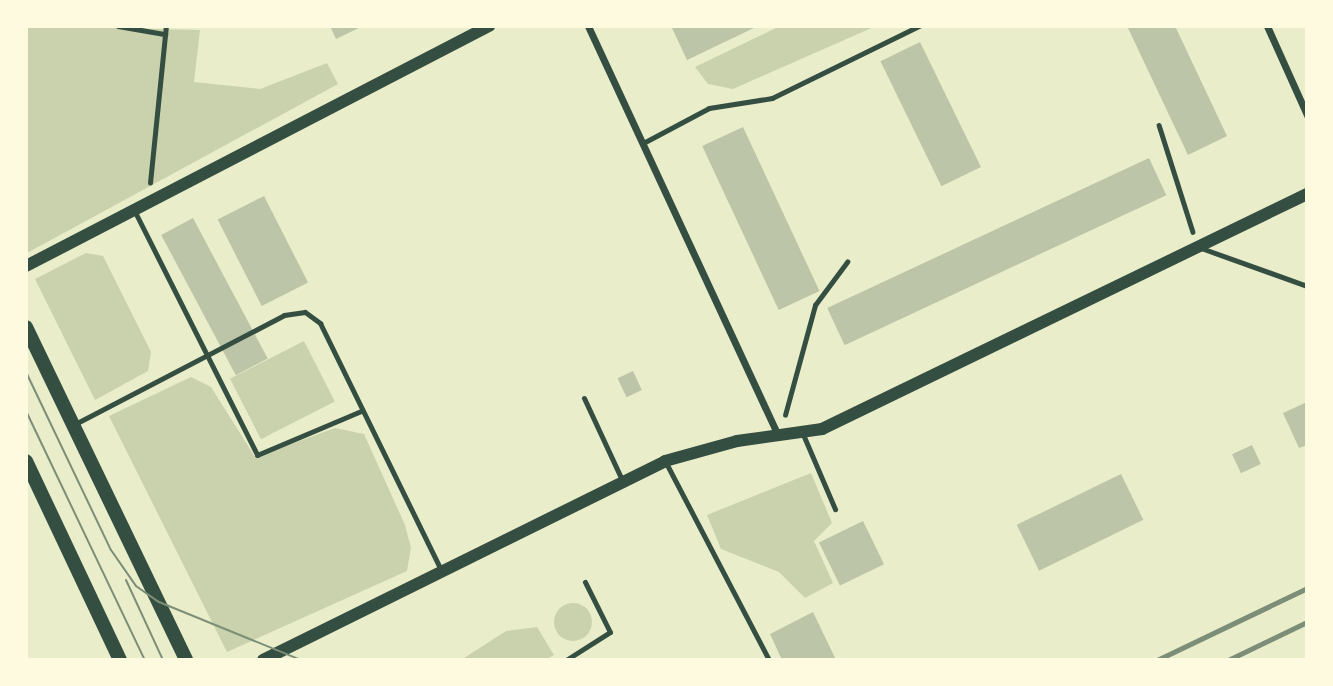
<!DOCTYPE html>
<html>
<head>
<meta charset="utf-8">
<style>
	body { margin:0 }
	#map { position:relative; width:1333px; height:686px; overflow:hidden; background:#e9edc9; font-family:"Open Sans",sans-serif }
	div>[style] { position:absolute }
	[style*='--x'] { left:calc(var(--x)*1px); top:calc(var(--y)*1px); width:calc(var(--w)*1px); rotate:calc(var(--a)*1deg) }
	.green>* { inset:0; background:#cad2ad; transform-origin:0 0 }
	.round { border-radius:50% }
	.building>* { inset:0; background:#bcc5a7; transform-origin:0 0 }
	.path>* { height:4.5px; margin:-2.25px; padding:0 2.25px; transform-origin:2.25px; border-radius:2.25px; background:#344e41 }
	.service>* { height:5px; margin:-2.5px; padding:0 2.5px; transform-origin:2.5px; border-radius:2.5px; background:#344e41 }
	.minor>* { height:7px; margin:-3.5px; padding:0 3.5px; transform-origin:3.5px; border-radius:3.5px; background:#344e41 }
	.tertiary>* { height:12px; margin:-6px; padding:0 6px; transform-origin:6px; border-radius:6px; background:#344e41 }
	.secondary>* { height:14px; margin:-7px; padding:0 7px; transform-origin:7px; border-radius:7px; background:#344e41 }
	.tram>* { height:2px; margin:-1px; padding:0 1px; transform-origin:1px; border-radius:1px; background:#7c8e77 }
	.rail>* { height:5px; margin:-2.5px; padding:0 2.5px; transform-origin:2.5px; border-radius:2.5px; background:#7c8e77 }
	span { translate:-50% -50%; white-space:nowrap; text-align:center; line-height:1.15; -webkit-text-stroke:7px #fefae0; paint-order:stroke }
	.frame { position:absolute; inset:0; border:28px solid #fefae0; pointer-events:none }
</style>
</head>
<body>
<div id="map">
	<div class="green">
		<div style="clip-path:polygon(26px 26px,200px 30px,194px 82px,260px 89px,327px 63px,338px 84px,27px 253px)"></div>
		<div style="clip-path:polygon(780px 26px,876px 26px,733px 89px,708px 84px,695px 67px)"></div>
		<div style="clip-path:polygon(86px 253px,103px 256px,151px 352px,148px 371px,95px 400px,35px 279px)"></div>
		<div style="left:304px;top:341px;width:68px;height:83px;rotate:63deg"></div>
		<div style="clip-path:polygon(191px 377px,211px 387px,255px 457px,335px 428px,364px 434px,405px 525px,411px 548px,407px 571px,227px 652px,109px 416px)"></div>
		<div style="clip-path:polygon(811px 473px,832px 523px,814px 541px,833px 583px,805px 598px,779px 572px,721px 549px,707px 515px)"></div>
		<div class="round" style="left:554px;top:603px;width:38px;height:38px"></div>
		<div style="clip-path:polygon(537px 627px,554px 655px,545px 660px,461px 660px,506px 631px)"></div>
	</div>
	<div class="building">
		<div style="clip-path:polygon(330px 26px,363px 26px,336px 39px)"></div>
		<div style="clip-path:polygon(671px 26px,758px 26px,687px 60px)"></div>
		<div style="clip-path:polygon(1127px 26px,1175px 26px,1227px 136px,1188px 155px)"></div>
		<div style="left:920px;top:42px;width:139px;height:44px;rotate:64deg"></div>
		<div style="left:743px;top:127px;width:181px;height:45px;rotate:65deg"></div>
		<div style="left:1149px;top:158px;width:41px;height:355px;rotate:65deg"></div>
		<div style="left:264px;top:196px;width:97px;height:52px;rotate:63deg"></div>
		<div style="left:193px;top:218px;width:159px;height:36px;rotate:62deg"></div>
		<div style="left:633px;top:371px;width:21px;height:17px;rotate:65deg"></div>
		<div style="clip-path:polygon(1307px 402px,1307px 445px,1299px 448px,1283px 413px)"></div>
		<div style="left:1252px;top:445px;width:21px;height:22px;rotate:65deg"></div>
		<div style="left:1121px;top:474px;width:51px;height:116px;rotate:64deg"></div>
		<div style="left:863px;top:521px;width:48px;height:49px;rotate:64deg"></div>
		<div style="clip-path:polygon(813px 612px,836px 660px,782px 660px,770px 634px)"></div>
	</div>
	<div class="path">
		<div style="--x:118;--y:26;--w:48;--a:9.7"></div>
		<div style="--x:1159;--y:125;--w:112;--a:72.4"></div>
		<div style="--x:150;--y:183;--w:158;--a:-84.2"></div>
		<div style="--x:785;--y:415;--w:114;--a:-74.7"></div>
		<div style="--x:815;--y:305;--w:54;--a:-53.3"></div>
	</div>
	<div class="service">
		<div style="--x:645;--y:142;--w:72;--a:-28"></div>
		<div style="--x:709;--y:108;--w:64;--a:-9"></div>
		<div style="--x:772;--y:98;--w:164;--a:-26.1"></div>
		<div style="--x:135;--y:212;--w:272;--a:63.3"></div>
		<div style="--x:257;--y:455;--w:113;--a:-22.9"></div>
		<div style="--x:1201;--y:248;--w:113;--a:19.7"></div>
		<div style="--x:584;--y:398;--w:93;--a:65.1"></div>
		<div style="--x:75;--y:424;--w:236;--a:-27.5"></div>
		<div style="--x:284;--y:315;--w:21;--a:-8"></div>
		<div style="--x:305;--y:312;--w:19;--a:36"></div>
		<div style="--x:320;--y:323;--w:275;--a:63.9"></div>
		<div style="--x:802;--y:432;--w:84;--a:66.8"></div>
		<div style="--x:665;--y:461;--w:225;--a:62.4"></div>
		<div style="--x:566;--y:660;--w:52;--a:-32.5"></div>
		<div style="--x:610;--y:632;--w:56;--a:-116.6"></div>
	</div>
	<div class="minor">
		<div style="--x:588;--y:26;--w:453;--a:65.1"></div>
		<div style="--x:1267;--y:26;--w:98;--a:65.8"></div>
	</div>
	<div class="tertiary">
		<div style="--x:26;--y:266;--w:522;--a:-27.4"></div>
		<div style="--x:263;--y:660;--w:449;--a:-26.3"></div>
		<div style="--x:665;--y:461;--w:75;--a:-15.5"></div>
		<div style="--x:737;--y:441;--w:86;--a:-8"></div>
		<div style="--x:822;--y:429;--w:539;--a:-25.85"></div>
	</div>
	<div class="secondary">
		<div style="--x:26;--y:327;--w:369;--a:64.3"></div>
		<div style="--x:26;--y:461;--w:220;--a:64.7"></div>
	</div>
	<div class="tram">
		<div style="--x:26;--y:372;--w:197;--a:64.5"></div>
		<div style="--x:111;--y:550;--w:44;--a:55.2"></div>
		<div style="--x:136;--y:586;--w:28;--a:35"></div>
		<div style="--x:159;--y:602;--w:153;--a:22.2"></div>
		<div style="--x:26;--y:411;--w:276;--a:64.5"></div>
		<div style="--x:126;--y:580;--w:88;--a:65.2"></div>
	</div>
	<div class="rail">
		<div style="--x:1157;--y:660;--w:166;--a:-25.6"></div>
		<div style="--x:1228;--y:660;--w:88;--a:-25.7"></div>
	</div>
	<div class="frame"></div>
</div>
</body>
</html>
